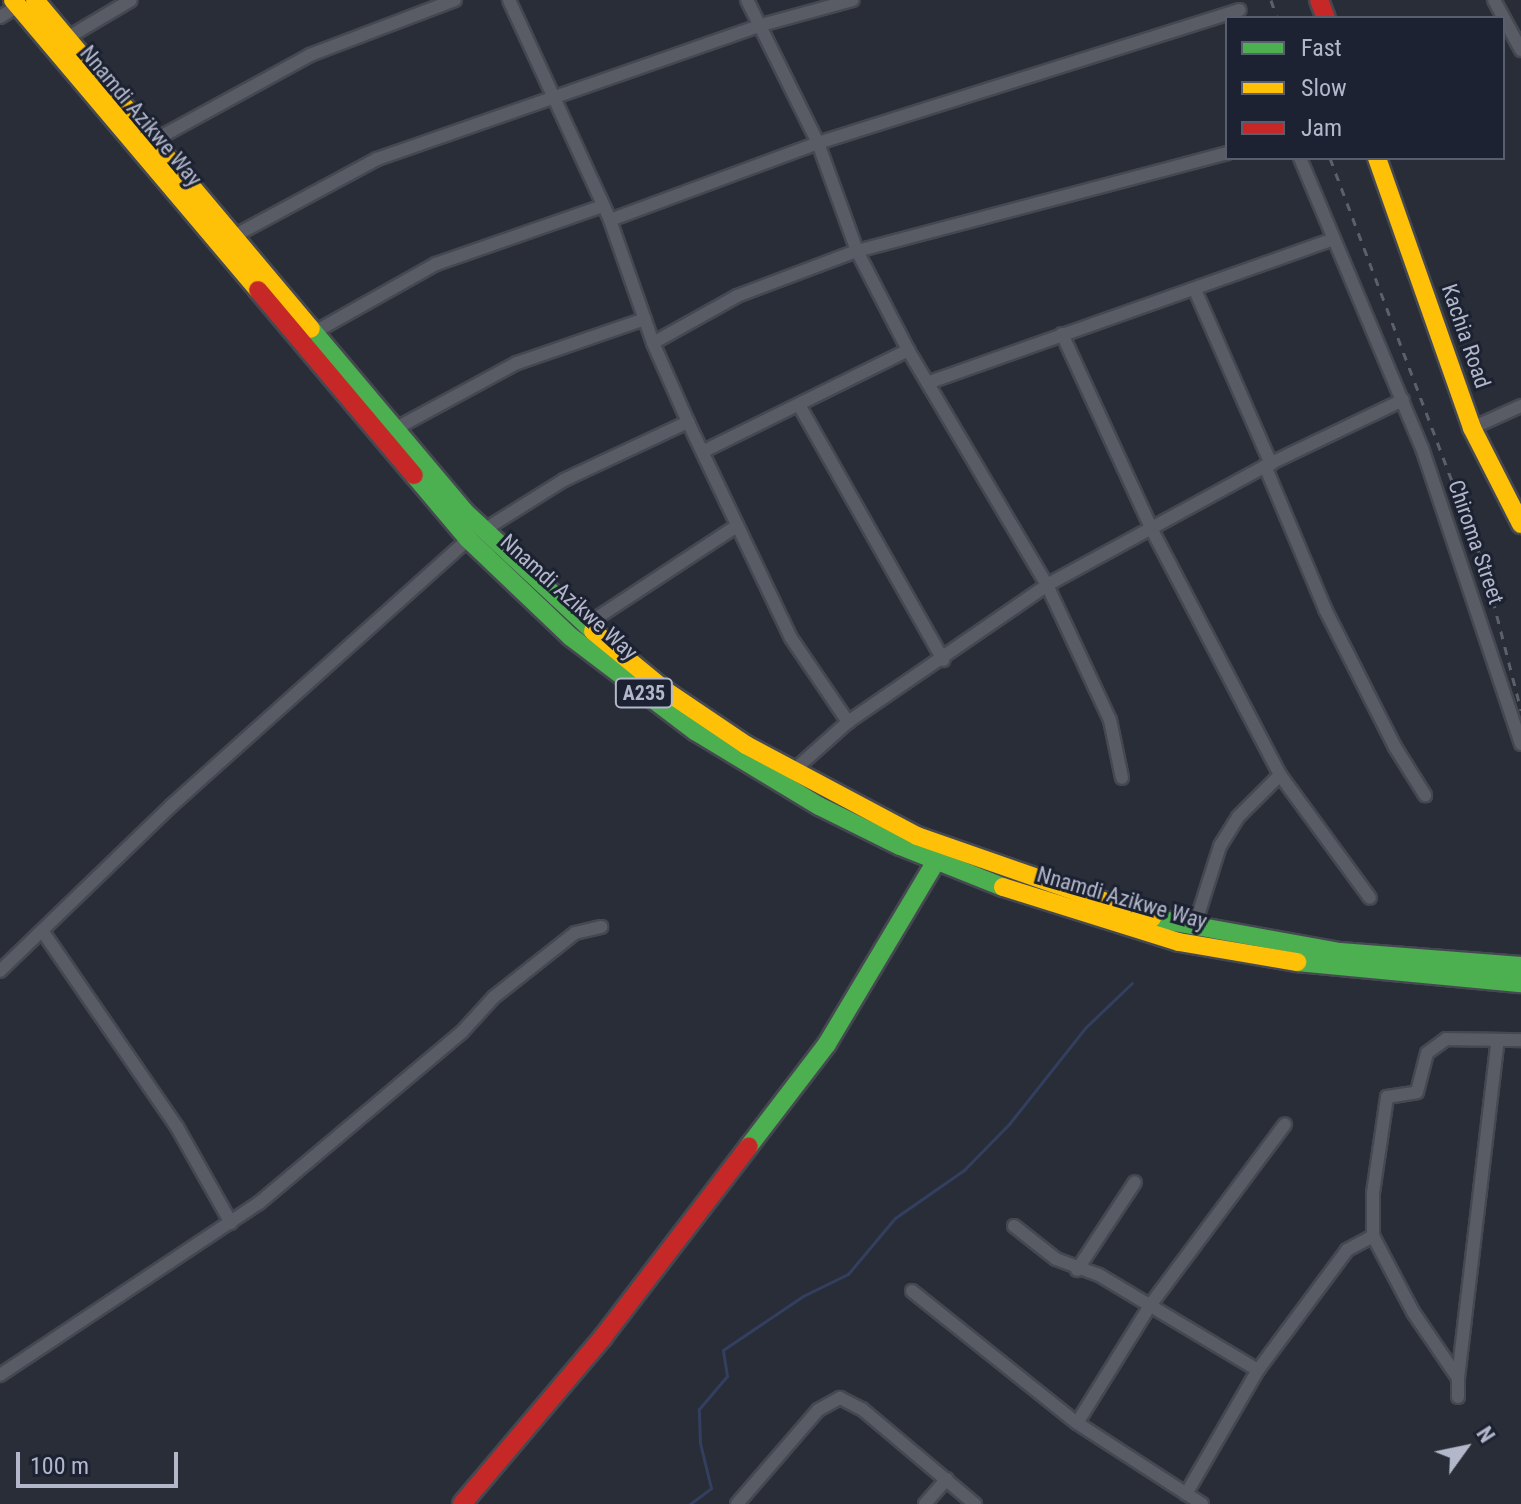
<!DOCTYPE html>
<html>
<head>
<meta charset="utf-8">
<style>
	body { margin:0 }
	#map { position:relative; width:1521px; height:1504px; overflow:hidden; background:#292d37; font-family:"Roboto Condensed",sans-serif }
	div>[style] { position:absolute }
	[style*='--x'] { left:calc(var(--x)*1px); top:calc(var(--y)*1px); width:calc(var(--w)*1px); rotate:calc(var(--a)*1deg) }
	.stream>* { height:3px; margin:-1.5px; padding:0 1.5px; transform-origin:1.5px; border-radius:1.5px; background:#333f5f }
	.roads { filter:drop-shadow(2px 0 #454850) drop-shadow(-2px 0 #454850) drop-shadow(0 2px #454850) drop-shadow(0 -2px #454850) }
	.street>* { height:12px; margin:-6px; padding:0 6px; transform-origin:6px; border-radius:6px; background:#595c65 }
	.fast>* { height:18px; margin:-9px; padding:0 9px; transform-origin:9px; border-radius:9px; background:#4caf50 }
	.slow>* { height:18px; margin:-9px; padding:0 9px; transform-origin:9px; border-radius:9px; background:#ffc107 }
	.jam>* { height:18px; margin:-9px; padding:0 9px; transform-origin:9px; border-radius:9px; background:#c62828 }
	.rail>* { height:3px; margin-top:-1.5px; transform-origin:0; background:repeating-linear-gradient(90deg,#5c6068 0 8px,transparent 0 16px) }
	span { translate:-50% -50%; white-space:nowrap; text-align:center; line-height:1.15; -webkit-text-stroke:6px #1c2232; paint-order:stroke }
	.shield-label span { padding:2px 6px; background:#1c2232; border:2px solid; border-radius:6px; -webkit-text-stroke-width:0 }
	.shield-label { font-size:20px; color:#b2b8c9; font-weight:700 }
	.street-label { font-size:22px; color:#b2b8c9 }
	.legend { position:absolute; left:1225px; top:16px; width:280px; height:144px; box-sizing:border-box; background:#1c2232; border:2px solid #585e6e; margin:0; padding:10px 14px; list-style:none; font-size:24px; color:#b2b8c9 }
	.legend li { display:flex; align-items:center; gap:16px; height:40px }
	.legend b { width:40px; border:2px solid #585e6e }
	.north { position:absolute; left:1425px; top:1408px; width:80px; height:80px; -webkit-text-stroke:6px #1c2232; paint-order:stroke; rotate:57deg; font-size:22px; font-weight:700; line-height:32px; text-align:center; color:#b2b8c9 }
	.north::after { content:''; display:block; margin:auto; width:28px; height:36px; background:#b2b8c9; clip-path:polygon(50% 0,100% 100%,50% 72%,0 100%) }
	.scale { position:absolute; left:16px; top:1452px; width:162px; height:36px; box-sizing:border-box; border:4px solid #b2b8c9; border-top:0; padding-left:10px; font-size:24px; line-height:28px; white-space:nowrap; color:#b2b8c9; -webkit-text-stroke:6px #1c2232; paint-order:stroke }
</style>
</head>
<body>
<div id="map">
	<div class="stream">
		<div style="--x:690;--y:1504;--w:26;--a:-37"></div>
		<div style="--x:711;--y:1488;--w:46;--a:-103.7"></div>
		<div style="--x:700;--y:1443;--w:34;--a:-92"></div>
		<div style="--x:699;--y:1409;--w:43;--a:-49.7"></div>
		<div style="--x:727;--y:1376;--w:26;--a:-99"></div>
		<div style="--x:723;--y:1350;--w:97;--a:-34"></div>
		<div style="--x:803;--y:1296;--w:50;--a:-26.1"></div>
		<div style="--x:848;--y:1274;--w:73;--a:-50"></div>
		<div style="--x:895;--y:1218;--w:84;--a:-34.8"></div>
		<div style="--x:964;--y:1170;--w:64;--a:-45.6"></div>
		<div style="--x:1009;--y:1124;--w:122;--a:-51.6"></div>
		<div style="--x:1085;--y:1028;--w:65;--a:-43.8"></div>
	</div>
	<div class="roads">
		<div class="street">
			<div style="--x:509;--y:0;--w:242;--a:65.3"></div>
			<div style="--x:610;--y:220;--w:130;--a:70.7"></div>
			<div style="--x:653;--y:343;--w:86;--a:66.1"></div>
			<div style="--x:688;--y:422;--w:239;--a:64.5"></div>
			<div style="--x:791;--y:638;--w:102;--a:55.8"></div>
			<div style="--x:747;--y:0;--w:160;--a:63.6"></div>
			<div style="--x:818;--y:143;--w:115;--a:70.1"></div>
			<div style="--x:857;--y:251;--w:111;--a:62.7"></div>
			<div style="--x:908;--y:350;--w:273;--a:59.4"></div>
			<div style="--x:1047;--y:585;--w:149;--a:65"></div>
			<div style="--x:1110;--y:720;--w:59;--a:78.3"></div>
			<div style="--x:1494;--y:0;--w:57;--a:61.6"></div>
			<div style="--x:0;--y:17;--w:21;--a:-31"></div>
			<div style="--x:67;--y:38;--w:74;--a:-30.7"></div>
			<div style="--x:153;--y:141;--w:179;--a:-28.7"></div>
			<div style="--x:310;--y:55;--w:155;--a:-20.8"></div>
			<div style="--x:1300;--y:158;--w:315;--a:67.2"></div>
			<div style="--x:1422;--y:448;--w:312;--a:71.5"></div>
			<div style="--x:610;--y:220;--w:222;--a:-20.3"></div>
			<div style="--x:818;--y:143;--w:442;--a:-17.5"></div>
			<div style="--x:234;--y:236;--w:162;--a:-28.3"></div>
			<div style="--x:377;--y:159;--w:404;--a:-19.2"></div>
			<div style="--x:758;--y:26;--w:98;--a:-15.3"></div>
			<div style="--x:1195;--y:290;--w:190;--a:66.4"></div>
			<div style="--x:313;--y:333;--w:141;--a:-29.3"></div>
			<div style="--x:436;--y:264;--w:177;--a:-19.2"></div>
			<div style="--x:1062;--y:334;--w:216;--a:65.3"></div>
			<div style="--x:1152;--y:530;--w:276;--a:62.4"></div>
			<div style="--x:1280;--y:775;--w:152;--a:53.8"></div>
			<div style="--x:653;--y:343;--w:96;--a:-29.2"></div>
			<div style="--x:737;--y:296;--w:128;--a:-20.6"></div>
			<div style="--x:857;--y:251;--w:383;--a:-14.8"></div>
			<div style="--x:930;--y:382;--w:428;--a:-19.5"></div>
			<div style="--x:799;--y:405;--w:293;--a:60.5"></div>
			<div style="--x:1472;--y:428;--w:54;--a:-24.2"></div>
			<div style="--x:393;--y:430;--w:141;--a:-28.4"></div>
			<div style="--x:517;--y:363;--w:135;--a:-19"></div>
			<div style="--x:704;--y:451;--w:228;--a:-26.3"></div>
			<div style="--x:1265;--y:466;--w:155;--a:67.2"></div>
			<div style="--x:1325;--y:609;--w:155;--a:63.1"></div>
			<div style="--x:1395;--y:747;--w:57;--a:58"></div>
			<div style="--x:484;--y:530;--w:94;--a:-32"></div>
			<div style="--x:564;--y:480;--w:137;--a:-25.1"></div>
			<div style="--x:586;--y:625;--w:181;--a:-33.3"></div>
			<div style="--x:792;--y:772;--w:75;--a:-41.8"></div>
			<div style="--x:848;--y:722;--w:242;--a:-34.5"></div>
			<div style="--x:1047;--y:585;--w:248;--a:-28.6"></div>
			<div style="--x:1265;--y:466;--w:153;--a:-25.6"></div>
			<div style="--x:1194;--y:928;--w:86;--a:-72.4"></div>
			<div style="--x:1220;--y:846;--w:34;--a:-58"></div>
			<div style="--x:1238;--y:817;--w:59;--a:-45"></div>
			<div style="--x:43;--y:932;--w:237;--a:55.5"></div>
			<div style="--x:177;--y:1127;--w:110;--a:60.6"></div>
			<div style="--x:0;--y:971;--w:239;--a:-44"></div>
			<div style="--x:172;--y:805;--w:398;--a:-41.9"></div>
			<div style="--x:1014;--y:1226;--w:53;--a:38.2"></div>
			<div style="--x:1056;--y:1259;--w:46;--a:20.4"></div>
			<div style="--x:1099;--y:1275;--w:185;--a:30.9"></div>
			<div style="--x:1373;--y:1236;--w:86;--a:62.2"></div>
			<div style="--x:1413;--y:1312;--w:80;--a:55.7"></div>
			<div style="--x:1458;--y:1378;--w:19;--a:90"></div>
			<div style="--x:1077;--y:1270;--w:105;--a:-56.6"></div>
			<div style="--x:912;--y:1291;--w:211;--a:38.7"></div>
			<div style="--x:1077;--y:1423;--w:149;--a:32.9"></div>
			<div style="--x:0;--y:1375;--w:311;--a:-33.6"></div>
			<div style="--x:259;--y:1203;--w:265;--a:-40.1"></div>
			<div style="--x:462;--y:1032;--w:47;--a:-47.6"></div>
			<div style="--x:494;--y:997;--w:103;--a:-38.3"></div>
			<div style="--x:575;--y:933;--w:27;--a:-13"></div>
			<div style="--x:1458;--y:1378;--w:340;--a:-83.3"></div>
			<div style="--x:1077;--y:1423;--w:140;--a:-58.1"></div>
			<div style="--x:1151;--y:1304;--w:224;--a:-53.3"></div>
			<div style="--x:1186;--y:1494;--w:143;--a:-59.9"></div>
			<div style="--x:1258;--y:1370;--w:149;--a:-53.4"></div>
			<div style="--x:1347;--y:1250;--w:30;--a:-28"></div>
			<div style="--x:1373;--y:1236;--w:43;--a:-90"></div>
			<div style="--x:1373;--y:1193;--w:97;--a:-81.7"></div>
			<div style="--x:1387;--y:1097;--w:30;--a:-9"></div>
			<div style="--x:1417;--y:1092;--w:40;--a:-75.6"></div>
			<div style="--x:1427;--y:1053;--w:24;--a:-36"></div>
			<div style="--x:1446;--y:1039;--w:75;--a:0.8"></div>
			<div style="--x:737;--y:1504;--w:124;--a:-49.2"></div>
			<div style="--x:818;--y:1410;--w:25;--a:-29"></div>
			<div style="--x:840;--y:1398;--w:25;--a:27"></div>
			<div style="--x:862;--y:1409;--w:148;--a:40.1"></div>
			<div style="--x:925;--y:1504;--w:33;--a:-49"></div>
		</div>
		<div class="fast">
			<div style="--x:311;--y:329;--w:238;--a:49.9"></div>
			<div style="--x:464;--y:511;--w:176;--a:42.9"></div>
			<div style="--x:414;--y:475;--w:84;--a:49.8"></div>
			<div style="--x:468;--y:539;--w:142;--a:43.6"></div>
			<div style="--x:571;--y:637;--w:156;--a:37.2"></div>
			<div style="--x:695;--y:731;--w:145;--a:31.2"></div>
			<div style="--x:819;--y:806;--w:90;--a:26.3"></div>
			<div style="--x:900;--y:846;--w:111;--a:21.7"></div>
			<div style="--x:1152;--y:918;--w:191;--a:10.3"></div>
			<div style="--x:1340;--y:952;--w:182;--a:4.4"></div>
			<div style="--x:1297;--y:962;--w:225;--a:5.4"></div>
			<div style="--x:749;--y:1146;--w:128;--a:-52.6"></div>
			<div style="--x:827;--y:1044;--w:213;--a:-59.2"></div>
		</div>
		<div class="slow">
			<div style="--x:13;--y:0;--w:380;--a:49.8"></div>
			<div style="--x:35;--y:0;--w:429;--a:50"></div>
			<div style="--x:1377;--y:158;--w:286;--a:70.6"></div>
			<div style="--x:1472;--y:428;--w:108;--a:63"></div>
			<div style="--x:593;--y:631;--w:94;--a:39.4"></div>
			<div style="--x:666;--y:691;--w:97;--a:34"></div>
			<div style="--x:746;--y:745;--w:194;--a:28"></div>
			<div style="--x:917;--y:836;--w:249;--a:19.2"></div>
			<div style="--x:1003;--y:887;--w:184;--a:17.4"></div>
			<div style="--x:1179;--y:942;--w:120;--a:9.6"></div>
		</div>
		<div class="jam">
			<div style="--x:1319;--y:0;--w:19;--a:69"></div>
			<div style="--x:258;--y:290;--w:242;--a:49.9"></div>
			<div style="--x:462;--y:1504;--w:219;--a:-49.8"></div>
			<div style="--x:603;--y:1337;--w:240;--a:-52.6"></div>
		</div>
	</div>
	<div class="rail">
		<div style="--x:1271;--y:0;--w:19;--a:72"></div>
		<div style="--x:1330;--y:158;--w:439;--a:69.3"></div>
		<div style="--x:1485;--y:569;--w:146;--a:75.7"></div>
	</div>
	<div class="shield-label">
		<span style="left:644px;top:693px">A235</span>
	</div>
	<div class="street-label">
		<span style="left:141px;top:116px;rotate:50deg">Nnamdi Azikwe Way</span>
		<span style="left:1466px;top:336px;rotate:71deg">Kachia Road</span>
		<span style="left:1476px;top:542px;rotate:71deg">Chiroma Street</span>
		<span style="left:569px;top:597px;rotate:42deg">Nnamdi Azikwe Way</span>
		<span style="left:1122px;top:898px;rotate:16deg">Nnamdi Azikwe Way</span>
	</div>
	<ul class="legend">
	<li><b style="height:10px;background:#4caf50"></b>Fast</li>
	<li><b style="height:10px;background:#ffc107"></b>Slow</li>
	<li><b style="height:10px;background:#c62828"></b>Jam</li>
	</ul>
	<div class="north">N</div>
	<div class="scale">100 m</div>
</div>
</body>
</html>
